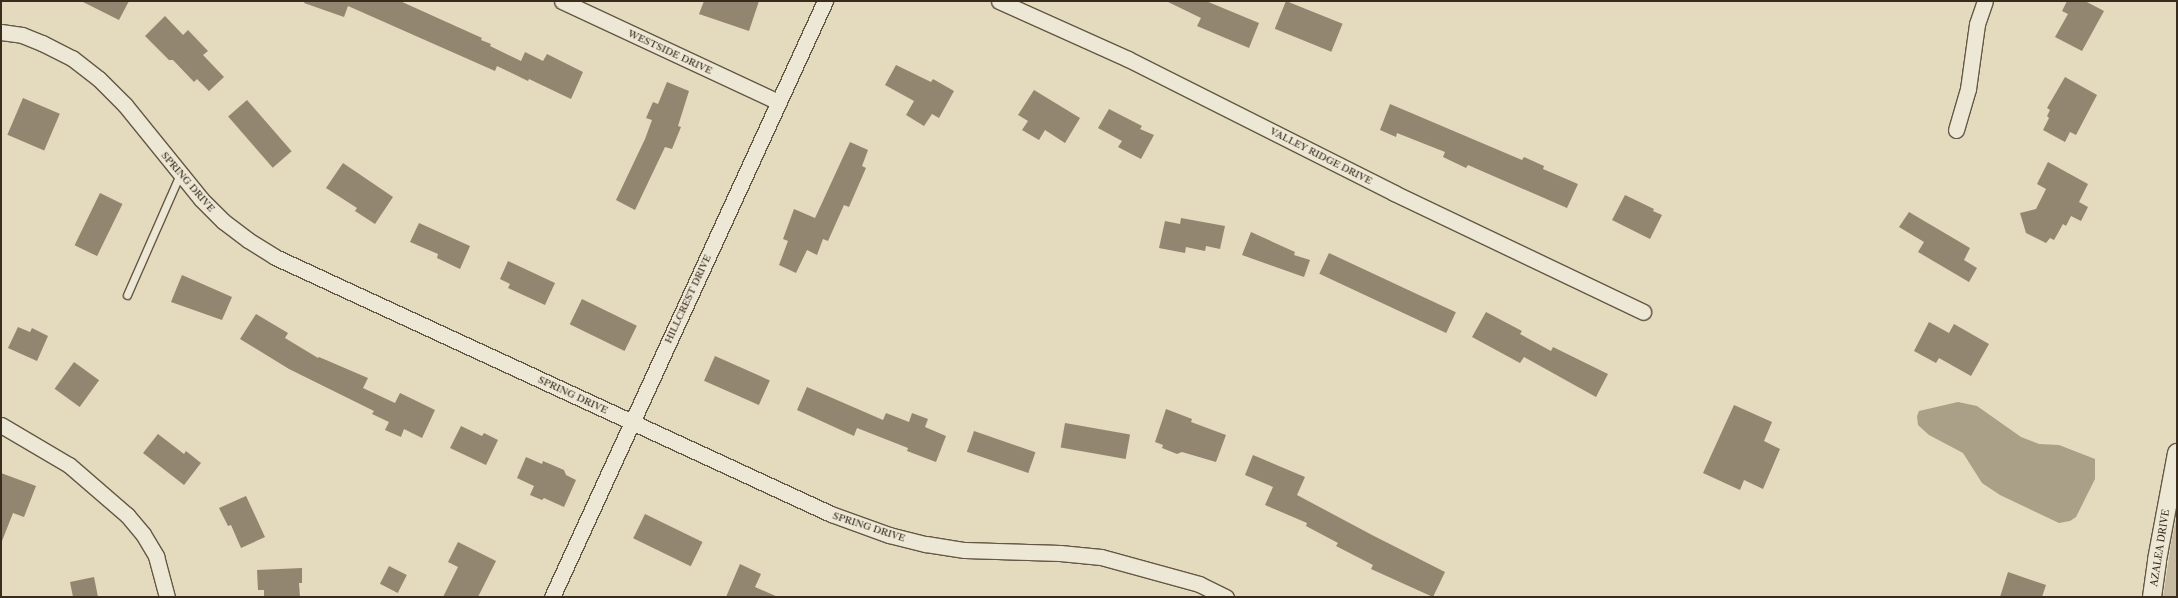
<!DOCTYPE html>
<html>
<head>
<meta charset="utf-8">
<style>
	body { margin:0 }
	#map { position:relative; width:2178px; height:598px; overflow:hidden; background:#e4dabe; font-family:"Libre Caslon Text",serif }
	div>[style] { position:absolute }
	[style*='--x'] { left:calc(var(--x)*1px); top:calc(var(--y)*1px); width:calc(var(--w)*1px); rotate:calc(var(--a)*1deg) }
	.green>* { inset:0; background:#c7bca2 }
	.water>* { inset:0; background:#aa9f87 }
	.building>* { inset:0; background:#928670; transform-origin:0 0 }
	.roads { filter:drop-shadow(1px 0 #645844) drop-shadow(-1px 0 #645844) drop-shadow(0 1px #645844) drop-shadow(0 -1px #645844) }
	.service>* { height:7px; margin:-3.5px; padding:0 3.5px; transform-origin:3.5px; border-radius:3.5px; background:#ede7d5 }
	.minor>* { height:15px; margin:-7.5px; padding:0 7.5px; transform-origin:7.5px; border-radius:7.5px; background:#ede7d5 }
	.tertiary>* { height:18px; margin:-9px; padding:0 9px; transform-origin:9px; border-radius:9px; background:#ede7d5 }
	span { translate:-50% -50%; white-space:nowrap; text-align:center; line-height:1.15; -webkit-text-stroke:3px #ede7d5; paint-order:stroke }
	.street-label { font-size:10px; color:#3a2c1c }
	.frame { position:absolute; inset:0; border:2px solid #3a2c1c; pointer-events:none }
</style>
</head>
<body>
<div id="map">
	<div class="green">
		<div style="clip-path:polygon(2177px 516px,2177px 597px,2163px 597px,2172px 538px)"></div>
	</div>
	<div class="water">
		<div style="clip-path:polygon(1958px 402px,1977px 406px,2021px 437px,2039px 444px,2059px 445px,2095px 459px,2095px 479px,2076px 517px,2070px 521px,2059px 523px,2000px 495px,1982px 483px,1963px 453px,1929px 435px,1918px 425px,1917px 416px,1919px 411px)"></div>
	</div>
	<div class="building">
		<div style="clip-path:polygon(81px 1px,129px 1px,119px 20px)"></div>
		<div style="clip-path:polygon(305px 1px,400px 1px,482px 38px,481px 40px,491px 44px,490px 46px,521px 61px,525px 52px,543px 61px,547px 54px,583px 72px,571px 99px,529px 79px,528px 81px,497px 66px,495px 71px,348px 6px,344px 17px,304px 3px)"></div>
		<div style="clip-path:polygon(704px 1px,759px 1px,749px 31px,699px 14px)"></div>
		<div style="clip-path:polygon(1166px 1px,1206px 1px,1259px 23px,1249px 48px,1197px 26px,1201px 18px)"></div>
		<div style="left:1286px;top:1px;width:61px;height:30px;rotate:22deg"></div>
		<div style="clip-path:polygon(2067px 1px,2085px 1px,2104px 11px,2082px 51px,2055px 37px,2068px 14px,2062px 11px)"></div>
		<div style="clip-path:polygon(165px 16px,183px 35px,188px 30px,208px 51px,203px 55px,224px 77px,209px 91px,197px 79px,194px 82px,173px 60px,169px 60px,145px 36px)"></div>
		<div style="clip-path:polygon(896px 65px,931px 82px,933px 79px,954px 91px,939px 118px,932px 114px,924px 126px,906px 115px,914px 101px,885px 85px)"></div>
		<div style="clip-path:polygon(2065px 77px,2097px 95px,2076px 135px,2070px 132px,2065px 142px,2043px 130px,2049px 118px,2047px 116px,2050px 110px,2047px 108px)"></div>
		<div style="clip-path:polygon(667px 82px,689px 91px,678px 126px,681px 127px,672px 149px,665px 147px,635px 210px,616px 200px,645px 139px,652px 120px,646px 118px,653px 102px,658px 104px)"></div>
		<div style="clip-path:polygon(1034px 90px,1080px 118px,1065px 143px,1045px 130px,1039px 140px,1022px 130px,1028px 121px,1018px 115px)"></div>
		<div style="left:23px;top:98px;width:40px;height:40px;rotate:23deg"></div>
		<div style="left:247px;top:100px;width:68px;height:25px;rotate:49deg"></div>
		<div style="clip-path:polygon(1390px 104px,1522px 160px,1524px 157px,1544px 166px,1543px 169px,1578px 184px,1567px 208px,1468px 165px,1466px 168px,1443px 157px,1445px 152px,1397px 133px,1396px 137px,1380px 130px)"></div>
		<div style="clip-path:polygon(1109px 109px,1142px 126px,1140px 129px,1154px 135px,1141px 159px,1118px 147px,1122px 141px,1098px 128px)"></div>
		<div style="clip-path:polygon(850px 142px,868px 150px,862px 166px,866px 168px,849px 207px,844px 205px,828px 241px,823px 239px,817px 255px,807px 250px,796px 273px,779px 265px,788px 241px,783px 239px,794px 209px,815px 218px)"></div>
		<div style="clip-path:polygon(2048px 162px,2088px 184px,2079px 202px,2088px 207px,2081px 221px,2071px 216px,2066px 226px,2063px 224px,2054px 240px,2050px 238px,2046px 243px,2026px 233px,2020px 213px,2036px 209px,2046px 189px,2037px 184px)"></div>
		<div style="clip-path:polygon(343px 163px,393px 197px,375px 224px,355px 211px,357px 208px,326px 188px)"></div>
		<div style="left:100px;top:193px;width:25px;height:58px;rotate:26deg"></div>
		<div style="clip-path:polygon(1625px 195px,1654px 209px,1653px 211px,1662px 215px,1650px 239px,1612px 220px)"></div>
		<div style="clip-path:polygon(1909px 212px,1970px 248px,1964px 260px,1977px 268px,1969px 282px,1918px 252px,1924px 242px,1899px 227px)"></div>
		<div style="clip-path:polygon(1181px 218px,1225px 226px,1220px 249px,1206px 246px,1205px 251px,1186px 247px,1185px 253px,1159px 248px,1165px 221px,1180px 224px)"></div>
		<div style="clip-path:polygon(419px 223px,470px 246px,460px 269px,437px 258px,438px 254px,410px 242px)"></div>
		<div style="clip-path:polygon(1251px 232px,1295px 252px,1294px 255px,1310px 260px,1304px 277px,1242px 255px)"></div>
		<div style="left:1329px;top:253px;width:140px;height:23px;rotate:25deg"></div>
		<div style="clip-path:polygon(508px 261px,555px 283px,545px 305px,508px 288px,510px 284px,500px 279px)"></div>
		<div style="clip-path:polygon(182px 275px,232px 297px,222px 320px,171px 302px)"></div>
		<div style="left:582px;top:299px;width:61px;height:28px;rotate:26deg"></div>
		<div style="clip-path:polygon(1486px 312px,1522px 331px,1520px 334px,1551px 351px,1553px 347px,1608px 374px,1596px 397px,1524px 357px,1520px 363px,1472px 337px)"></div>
		<div style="clip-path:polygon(256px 314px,288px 333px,285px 338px,318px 358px,319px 357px,368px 378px,363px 388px,395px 403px,400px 393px,435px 410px,422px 438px,404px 429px,401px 437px,385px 430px,389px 422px,372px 414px,374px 411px,289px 369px,240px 339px)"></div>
		<div style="clip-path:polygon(1929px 322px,1949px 333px,1954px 324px,1989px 344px,1971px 376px,1939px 358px,1936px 363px,1914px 351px)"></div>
		<div style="clip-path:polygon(18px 327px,30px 332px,32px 328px,48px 336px,37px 361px,8px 348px)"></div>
		<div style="left:715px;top:356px;width:60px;height:27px;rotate:24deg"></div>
		<div style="left:74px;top:362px;width:31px;height:33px;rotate:36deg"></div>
		<div style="clip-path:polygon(807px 387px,883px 420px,886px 413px,909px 422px,912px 413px,928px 419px,925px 427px,946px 436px,936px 462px,907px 451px,908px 448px,857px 428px,854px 436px,797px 410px)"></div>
		<div style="clip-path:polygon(1734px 405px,1772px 422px,1764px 441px,1780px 449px,1763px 489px,1744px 480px,1740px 490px,1703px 473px)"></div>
		<div style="clip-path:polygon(1166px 409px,1192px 419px,1191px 422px,1226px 435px,1216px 462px,1182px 452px,1177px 454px,1162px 448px,1163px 445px,1155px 442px)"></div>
		<div style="left:1065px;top:423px;width:66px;height:25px;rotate:10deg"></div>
		<div style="clip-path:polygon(461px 426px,482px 436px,484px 433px,498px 440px,486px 465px,450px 448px)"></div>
		<div style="left:974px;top:431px;width:65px;height:22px;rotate:19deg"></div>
		<div style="clip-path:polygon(158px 434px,184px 454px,186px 451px,201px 463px,184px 485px,143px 453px)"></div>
		<div style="clip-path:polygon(1253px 455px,1305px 477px,1297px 495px,1372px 535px,1445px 572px,1433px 597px,1371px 569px,1373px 565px,1336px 546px,1338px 543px,1306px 526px,1307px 523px,1265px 505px,1273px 487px,1245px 475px)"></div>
		<div style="clip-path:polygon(526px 457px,542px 464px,543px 461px,564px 470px,566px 475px,576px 480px,564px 507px,544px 498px,542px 500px,530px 495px,534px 486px,517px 478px)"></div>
		<div style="clip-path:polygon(1px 473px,36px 486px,24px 517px,13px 513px,2px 541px)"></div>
		<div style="clip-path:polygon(246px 496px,265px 537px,241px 548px,231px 525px,228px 526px,219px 508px)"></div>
		<div style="left:645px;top:514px;width:64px;height:27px;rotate:26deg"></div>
		<div style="clip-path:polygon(458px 542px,496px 561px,478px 597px,443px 597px,458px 567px,448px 562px)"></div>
		<div style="clip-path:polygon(740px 564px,761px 574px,755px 587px,778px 597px,726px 597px)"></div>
		<div style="left:389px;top:566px;width:20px;height:20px;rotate:27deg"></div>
		<div style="clip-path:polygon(302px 568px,302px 583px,299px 583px,300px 597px,264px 597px,264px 590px,258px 590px,257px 570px)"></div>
		<div style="clip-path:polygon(2008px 572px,2046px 585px,2042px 597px,2000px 597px)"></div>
		<div style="clip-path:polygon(94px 577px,98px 597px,73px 597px,70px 582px)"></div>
	</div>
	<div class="roads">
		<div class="service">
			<div style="--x:127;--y:295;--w:132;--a:-66.3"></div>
		</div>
		<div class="minor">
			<div style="--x:562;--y:1;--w:239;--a:25"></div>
			<div style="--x:999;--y:1;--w:141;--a:24.2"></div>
			<div style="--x:1128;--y:59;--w:298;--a:26.7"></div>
			<div style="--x:1394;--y:193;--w:276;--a:25.5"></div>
			<div style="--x:1;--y:32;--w:21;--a:8"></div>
			<div style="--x:22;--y:35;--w:22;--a:22"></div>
			<div style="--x:42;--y:43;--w:34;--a:27"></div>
			<div style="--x:72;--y:58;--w:34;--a:38"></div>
			<div style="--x:99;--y:79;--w:37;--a:45"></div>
			<div style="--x:125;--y:105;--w:121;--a:51"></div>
			<div style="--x:201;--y:199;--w:31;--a:45"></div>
			<div style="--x:223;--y:221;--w:31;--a:37"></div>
			<div style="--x:248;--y:240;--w:32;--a:32"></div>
			<div style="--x:275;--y:257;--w:613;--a:24.81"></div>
			<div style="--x:831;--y:514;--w:62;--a:19.9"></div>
			<div style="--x:889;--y:535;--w:38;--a:14"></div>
			<div style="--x:926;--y:544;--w:39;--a:9"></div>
			<div style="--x:965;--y:550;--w:95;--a:1.8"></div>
			<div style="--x:1060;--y:553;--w:41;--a:5.6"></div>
			<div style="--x:1101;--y:557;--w:102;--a:15.4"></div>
			<div style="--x:1199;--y:584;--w:30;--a:26"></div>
			<div style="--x:1956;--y:130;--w:43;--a:-73.7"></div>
			<div style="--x:1968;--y:89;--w:66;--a:-82.1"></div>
			<div style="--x:1977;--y:24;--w:24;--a:-71"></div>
			<div style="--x:1;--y:425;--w:79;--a:30.5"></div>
			<div style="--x:69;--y:465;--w:77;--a:40.8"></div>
			<div style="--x:127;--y:515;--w:25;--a:50"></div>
			<div style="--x:143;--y:534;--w:26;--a:59"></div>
			<div style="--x:156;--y:556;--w:42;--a:75"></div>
			<div style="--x:552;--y:597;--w:656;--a:-65.39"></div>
		</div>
		<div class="tertiary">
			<div style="--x:2152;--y:597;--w:37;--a:-82"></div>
			<div style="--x:2157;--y:560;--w:109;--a:-79.4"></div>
		</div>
	</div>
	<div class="street-label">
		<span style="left:670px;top:52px;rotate:25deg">WESTSIDE DRIVE</span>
		<span style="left:1321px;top:156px;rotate:27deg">VALLEY RIDGE DRIVE</span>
		<span style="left:188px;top:182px;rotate:49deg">SPRING DRIVE</span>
		<span style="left:688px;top:299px;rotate:-65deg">HILLCREST DRIVE</span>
		<span style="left:573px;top:395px;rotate:25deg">SPRING DRIVE</span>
		<span style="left:869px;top:527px;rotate:18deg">SPRING DRIVE</span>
		<span style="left:2160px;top:548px;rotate:-81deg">AZALEA DRIVE</span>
	</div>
	<div class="frame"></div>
</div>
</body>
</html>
